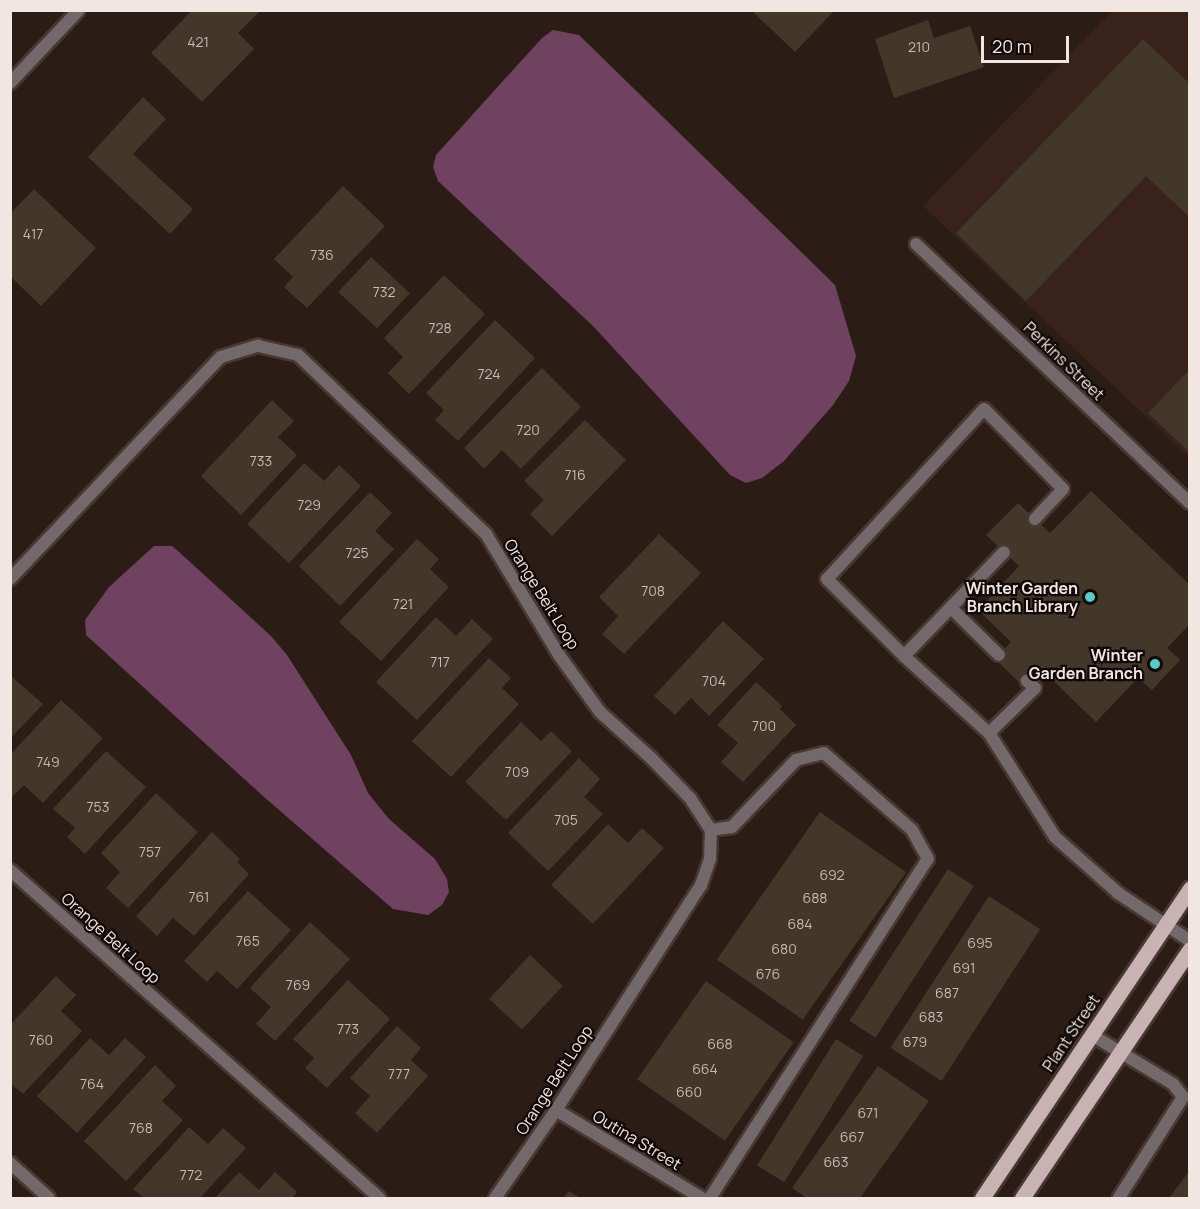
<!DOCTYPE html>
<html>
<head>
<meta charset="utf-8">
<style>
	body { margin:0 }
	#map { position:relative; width:1200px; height:1209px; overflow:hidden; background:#2c1c16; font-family:Manrope,sans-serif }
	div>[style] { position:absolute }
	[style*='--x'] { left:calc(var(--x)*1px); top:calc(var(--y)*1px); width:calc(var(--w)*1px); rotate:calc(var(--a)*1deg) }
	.built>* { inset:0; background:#39221a }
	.water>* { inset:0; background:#6f425f }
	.building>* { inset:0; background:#423728; transform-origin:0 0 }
	.roads { filter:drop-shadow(2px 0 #483833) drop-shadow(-2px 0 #483833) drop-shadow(0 2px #483833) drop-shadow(0 -2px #483833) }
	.service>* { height:12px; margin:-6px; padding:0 6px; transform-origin:6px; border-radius:6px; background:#73696a }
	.minor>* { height:12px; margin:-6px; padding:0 6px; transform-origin:6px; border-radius:6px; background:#73696a }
	.primary>* { height:15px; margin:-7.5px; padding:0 7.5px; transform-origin:7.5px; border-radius:7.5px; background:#c8b2b4 }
	.dots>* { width:16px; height:16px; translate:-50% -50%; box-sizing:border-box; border:3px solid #0f0806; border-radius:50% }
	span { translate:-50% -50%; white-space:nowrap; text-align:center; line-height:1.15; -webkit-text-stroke:4.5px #0f0806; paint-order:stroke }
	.number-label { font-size:14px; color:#c6bab4 }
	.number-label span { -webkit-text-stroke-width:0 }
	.street-label { font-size:16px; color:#f2e6e2 }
	.poi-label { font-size:16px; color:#f2e6e2; font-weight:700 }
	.right { translate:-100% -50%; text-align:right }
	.frame { position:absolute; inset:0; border:12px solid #f2e6e2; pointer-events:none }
	.scale { position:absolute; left:981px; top:36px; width:88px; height:27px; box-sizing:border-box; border:3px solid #f2e6e2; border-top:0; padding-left:8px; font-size:18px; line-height:21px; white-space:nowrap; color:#f2e6e2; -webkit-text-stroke:4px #0f0806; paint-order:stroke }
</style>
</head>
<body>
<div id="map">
	<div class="built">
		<div style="clip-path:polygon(1112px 11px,1189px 11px,1189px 457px,923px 206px)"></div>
	</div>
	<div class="water">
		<div style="clip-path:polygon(553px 30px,579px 35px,835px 285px,856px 356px,849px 381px,833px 405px,784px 461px,762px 478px,746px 483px,730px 475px,594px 327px,438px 181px,433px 167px,436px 155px,542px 38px)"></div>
		<div style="clip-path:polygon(154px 546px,172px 546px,178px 551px,271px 636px,287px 655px,351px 755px,368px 793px,389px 819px,435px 859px,447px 879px,449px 892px,442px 905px,428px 915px,393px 909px,263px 796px,86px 635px,85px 620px,109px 587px)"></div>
	</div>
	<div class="building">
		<div style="clip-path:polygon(192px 10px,261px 10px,238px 33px,254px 49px,202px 102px,151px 53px)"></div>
		<div style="clip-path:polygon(751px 10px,835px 10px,795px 52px)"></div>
		<div style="clip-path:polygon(928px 20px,934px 38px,970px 26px,984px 67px,894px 98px,875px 39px)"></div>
		<div style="clip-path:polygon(1143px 39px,1190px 84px,1190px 218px,1146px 176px,1026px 301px,956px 233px)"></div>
		<div style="clip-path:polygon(143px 97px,166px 119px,133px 154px,193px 209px,170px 234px,88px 157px)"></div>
		<div style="clip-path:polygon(343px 186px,385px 226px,307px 308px,284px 287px,293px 277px,274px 259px)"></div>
		<div style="clip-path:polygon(34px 189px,96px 248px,41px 306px,10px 276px,10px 214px)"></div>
		<div style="left:371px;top:257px;width:53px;height:48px;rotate:43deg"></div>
		<div style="clip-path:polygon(444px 275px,485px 314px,409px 394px,388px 373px,403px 357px,384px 338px)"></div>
		<div style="clip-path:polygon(495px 320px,535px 358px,458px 441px,435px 420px,444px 410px,426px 393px)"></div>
		<div style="clip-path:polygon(542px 368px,581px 407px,521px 469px,502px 450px,484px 469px,464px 448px)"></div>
		<div style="clip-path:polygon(1190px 369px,1190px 453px,1148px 413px)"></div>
		<div style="clip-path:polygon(272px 400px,294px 421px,278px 437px,297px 455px,241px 515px,201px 476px)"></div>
		<div style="clip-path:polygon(585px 420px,626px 460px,552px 536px,530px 514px,544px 500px,524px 481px)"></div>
		<div style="clip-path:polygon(304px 463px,324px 481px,339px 465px,361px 486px,289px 563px,247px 524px)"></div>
		<div style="clip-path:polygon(1091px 491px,1190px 585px,1190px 624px,1167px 648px,1180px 660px,1152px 690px,1138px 678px,1096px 722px,1040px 668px,1023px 686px,995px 659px,1011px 642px,978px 610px,1019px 566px,986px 535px,1018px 503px,1050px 533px)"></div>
		<div style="clip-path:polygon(370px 492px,392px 513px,375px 531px,394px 549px,340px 606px,299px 566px)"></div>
		<div style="clip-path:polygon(659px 534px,701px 573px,624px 654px,602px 634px,618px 616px,599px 597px)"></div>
		<div style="clip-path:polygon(417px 539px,439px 559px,430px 569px,449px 587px,381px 661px,339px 622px)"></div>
		<div style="clip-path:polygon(436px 617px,456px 636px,472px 619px,493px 639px,417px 720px,376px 682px)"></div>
		<div style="clip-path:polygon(723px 621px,764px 659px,709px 716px,691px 698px,675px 715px,654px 696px)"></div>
		<div style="clip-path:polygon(489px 658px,511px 678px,502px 688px,519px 704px,451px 777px,412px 741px)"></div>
		<div style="clip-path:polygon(10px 675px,43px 704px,10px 739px)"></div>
		<div style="clip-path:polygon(756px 682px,782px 706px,780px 709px,796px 725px,743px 782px,721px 762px,738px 743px,717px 725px)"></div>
		<div style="clip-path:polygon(61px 700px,103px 738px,43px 803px,24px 785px,10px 799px,10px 755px)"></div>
		<div style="clip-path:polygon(521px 722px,541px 741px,551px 731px,572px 751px,506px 820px,465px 782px)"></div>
		<div style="clip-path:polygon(106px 751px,146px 787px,85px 854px,67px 837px,75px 828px,53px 809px)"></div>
		<div style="clip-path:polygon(579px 758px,600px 779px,584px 797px,603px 814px,548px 871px,508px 833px)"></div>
		<div style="clip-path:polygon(156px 793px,198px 832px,128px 908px,106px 888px,120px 872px,101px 853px)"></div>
		<div style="left:820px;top:812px;width:105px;height:180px;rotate:35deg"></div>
		<div style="clip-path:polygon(608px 824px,628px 843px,642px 828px,664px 848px,593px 924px,551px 885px)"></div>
		<div style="clip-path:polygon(212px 832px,240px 859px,237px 862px,249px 874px,194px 936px,173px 918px,157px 936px,136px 916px)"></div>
		<div style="left:948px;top:869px;width:31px;height:181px;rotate:33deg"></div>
		<div style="clip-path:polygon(248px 891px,291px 930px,237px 989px,217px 971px,207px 982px,184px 961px)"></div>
		<div style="left:989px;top:896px;width:61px;height:181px;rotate:33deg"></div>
		<div style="clip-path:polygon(310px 922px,350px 959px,275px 1041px,256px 1024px,271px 1007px,250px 988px)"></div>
		<div style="left:530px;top:955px;width:45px;height:60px;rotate:43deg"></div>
		<div style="clip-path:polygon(56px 976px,76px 995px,61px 1011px,82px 1031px,23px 1094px,10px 1083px,10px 1025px)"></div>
		<div style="clip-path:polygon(348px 980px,390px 1019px,327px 1088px,305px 1068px,314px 1058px,293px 1039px)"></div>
		<div style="left:706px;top:981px;width:107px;height:120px;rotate:35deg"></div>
		<div style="clip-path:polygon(397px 1026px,421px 1048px,411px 1060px,428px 1076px,377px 1133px,355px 1113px,370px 1096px,350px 1078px)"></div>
		<div style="clip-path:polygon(90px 1038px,109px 1055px,125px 1038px,146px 1057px,77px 1133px,37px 1096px)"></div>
		<div style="left:836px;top:1039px;width:32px;height:149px;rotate:32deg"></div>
		<div style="clip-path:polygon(155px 1065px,176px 1086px,162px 1101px,183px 1120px,126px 1181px,84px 1141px)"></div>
		<div style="clip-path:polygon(878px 1066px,929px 1101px,860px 1198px,807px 1198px,792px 1188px)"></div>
		<div style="clip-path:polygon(189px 1127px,208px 1144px,223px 1128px,246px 1148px,200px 1198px,144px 1198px,133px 1189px)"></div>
		<div style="clip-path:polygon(1190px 1170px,1190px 1198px,1169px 1198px)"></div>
		<div style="clip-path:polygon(239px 1172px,259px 1190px,275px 1172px,297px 1192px,292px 1198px,215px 1198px)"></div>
		<div style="clip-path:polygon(569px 1191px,580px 1198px,563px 1198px)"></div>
	</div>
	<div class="roads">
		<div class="service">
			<div style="--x:1035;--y:519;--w:41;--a:-47"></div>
			<div style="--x:1063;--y:489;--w:112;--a:-134.6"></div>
			<div style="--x:984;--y:409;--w:231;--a:132.7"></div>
			<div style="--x:827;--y:579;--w:109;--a:45"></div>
			<div style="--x:904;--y:656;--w:115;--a:42.2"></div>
			<div style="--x:989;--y:733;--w:123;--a:57.6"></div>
			<div style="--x:1055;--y:837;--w:84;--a:41.6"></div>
			<div style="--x:1118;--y:893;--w:87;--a:33.7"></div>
			<div style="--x:951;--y:608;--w:67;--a:44.4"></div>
			<div style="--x:904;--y:656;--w:144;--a:-46.1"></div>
			<div style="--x:989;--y:733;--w:64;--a:-44.4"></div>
			<div style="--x:1035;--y:688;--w:11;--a:-139"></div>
			<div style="--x:1092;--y:1035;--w:95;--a:31.2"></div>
			<div style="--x:1173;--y:1084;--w:16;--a:52"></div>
			<div style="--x:1183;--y:1097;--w:120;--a:122.4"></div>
		</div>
		<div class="minor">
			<div style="--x:10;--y:83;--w:100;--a:-46.6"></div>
			<div style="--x:916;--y:244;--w:377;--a:43.4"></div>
			<div style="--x:10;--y:579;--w:306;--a:-46.5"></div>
			<div style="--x:221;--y:357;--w:39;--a:-17"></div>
			<div style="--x:258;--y:346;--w:41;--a:12.7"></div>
			<div style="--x:298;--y:355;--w:260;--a:43.6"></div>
			<div style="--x:486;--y:534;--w:141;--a:58.9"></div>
			<div style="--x:559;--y:655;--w:70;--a:54.3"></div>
			<div style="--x:600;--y:712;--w:69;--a:42"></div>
			<div style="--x:651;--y:758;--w:56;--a:45.7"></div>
			<div style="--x:690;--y:798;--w:38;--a:57"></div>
			<div style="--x:711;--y:830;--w:29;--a:92"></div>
			<div style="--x:710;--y:859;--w:28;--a:109"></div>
			<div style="--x:701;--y:885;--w:268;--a:122.8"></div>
			<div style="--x:556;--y:1110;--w:107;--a:124.7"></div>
			<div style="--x:10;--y:870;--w:494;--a:41.6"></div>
			<div style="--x:556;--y:1110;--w:170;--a:31.1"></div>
			<div style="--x:10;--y:1163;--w:52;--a:41.9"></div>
			<div style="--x:710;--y:1198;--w:403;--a:-57.3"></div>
			<div style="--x:928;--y:859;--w:33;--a:-119"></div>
			<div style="--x:912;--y:830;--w:117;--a:-138.8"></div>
			<div style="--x:824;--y:753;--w:29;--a:166"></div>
			<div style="--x:796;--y:760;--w:93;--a:133.7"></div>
			<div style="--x:732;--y:827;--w:21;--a:172"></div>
		</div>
		<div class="primary">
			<div style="--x:982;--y:1198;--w:373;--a:-56.1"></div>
			<div style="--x:1022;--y:1198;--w:300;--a:-56"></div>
		</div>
	</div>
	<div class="dots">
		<div style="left:1090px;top:597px;background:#53cdcb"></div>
		<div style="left:1155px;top:664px;background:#53cdcb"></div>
	</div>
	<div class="number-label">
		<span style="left:198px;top:42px">421</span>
		<span style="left:919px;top:47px">210</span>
		<span style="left:33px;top:234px">417</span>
		<span style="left:322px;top:255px">736</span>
		<span style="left:384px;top:292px">732</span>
		<span style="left:440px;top:328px">728</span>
		<span style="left:489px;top:374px">724</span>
		<span style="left:528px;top:430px">720</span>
		<span style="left:261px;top:461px">733</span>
		<span style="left:575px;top:475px">716</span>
		<span style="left:309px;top:505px">729</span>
		<span style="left:357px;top:553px">725</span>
		<span style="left:653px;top:591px">708</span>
		<span style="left:403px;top:604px">721</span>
		<span style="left:440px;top:662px">717</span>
		<span style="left:714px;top:681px">704</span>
		<span style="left:764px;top:726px">700</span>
		<span style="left:48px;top:762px">749</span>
		<span style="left:517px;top:772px">709</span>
		<span style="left:98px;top:807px">753</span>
		<span style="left:566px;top:820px">705</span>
		<span style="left:150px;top:852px">757</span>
		<span style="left:832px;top:875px">692</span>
		<span style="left:199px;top:897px">761</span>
		<span style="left:815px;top:898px">688</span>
		<span style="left:800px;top:924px">684</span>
		<span style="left:248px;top:941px">765</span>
		<span style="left:980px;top:943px">695</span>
		<span style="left:784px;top:949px">680</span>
		<span style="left:964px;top:968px">691</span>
		<span style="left:768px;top:974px">676</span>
		<span style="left:298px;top:985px">769</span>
		<span style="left:947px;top:993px">687</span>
		<span style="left:931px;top:1017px">683</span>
		<span style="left:348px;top:1029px">773</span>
		<span style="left:41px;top:1040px">760</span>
		<span style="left:915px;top:1042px">679</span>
		<span style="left:720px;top:1044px">668</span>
		<span style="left:705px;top:1069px">664</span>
		<span style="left:399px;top:1074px">777</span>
		<span style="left:92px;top:1084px">764</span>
		<span style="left:689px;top:1092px">660</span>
		<span style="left:868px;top:1113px">671</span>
		<span style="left:141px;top:1128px">768</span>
		<span style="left:852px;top:1137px">667</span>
		<span style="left:836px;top:1162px">663</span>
		<span style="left:191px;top:1175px">772</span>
	</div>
	<div class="street-label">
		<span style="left:1064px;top:361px;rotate:44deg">Perkins Street</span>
		<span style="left:542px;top:594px;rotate:58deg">Orange Belt Loop</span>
		<span style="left:111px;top:938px;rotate:42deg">Orange Belt Loop</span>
		<span style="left:1071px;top:1033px;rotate:-56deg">Plant Street</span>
		<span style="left:554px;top:1080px;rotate:-57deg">Orange Belt Loop</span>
		<span style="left:637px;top:1140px;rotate:31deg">Outina Street</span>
	</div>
	<div class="poi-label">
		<span class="right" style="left:1078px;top:597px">Winter Garden<br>Branch Library</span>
		<span class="right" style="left:1143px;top:664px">Winter<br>Garden Branch</span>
	</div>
	<div class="frame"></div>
	<div class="scale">20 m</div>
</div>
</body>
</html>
